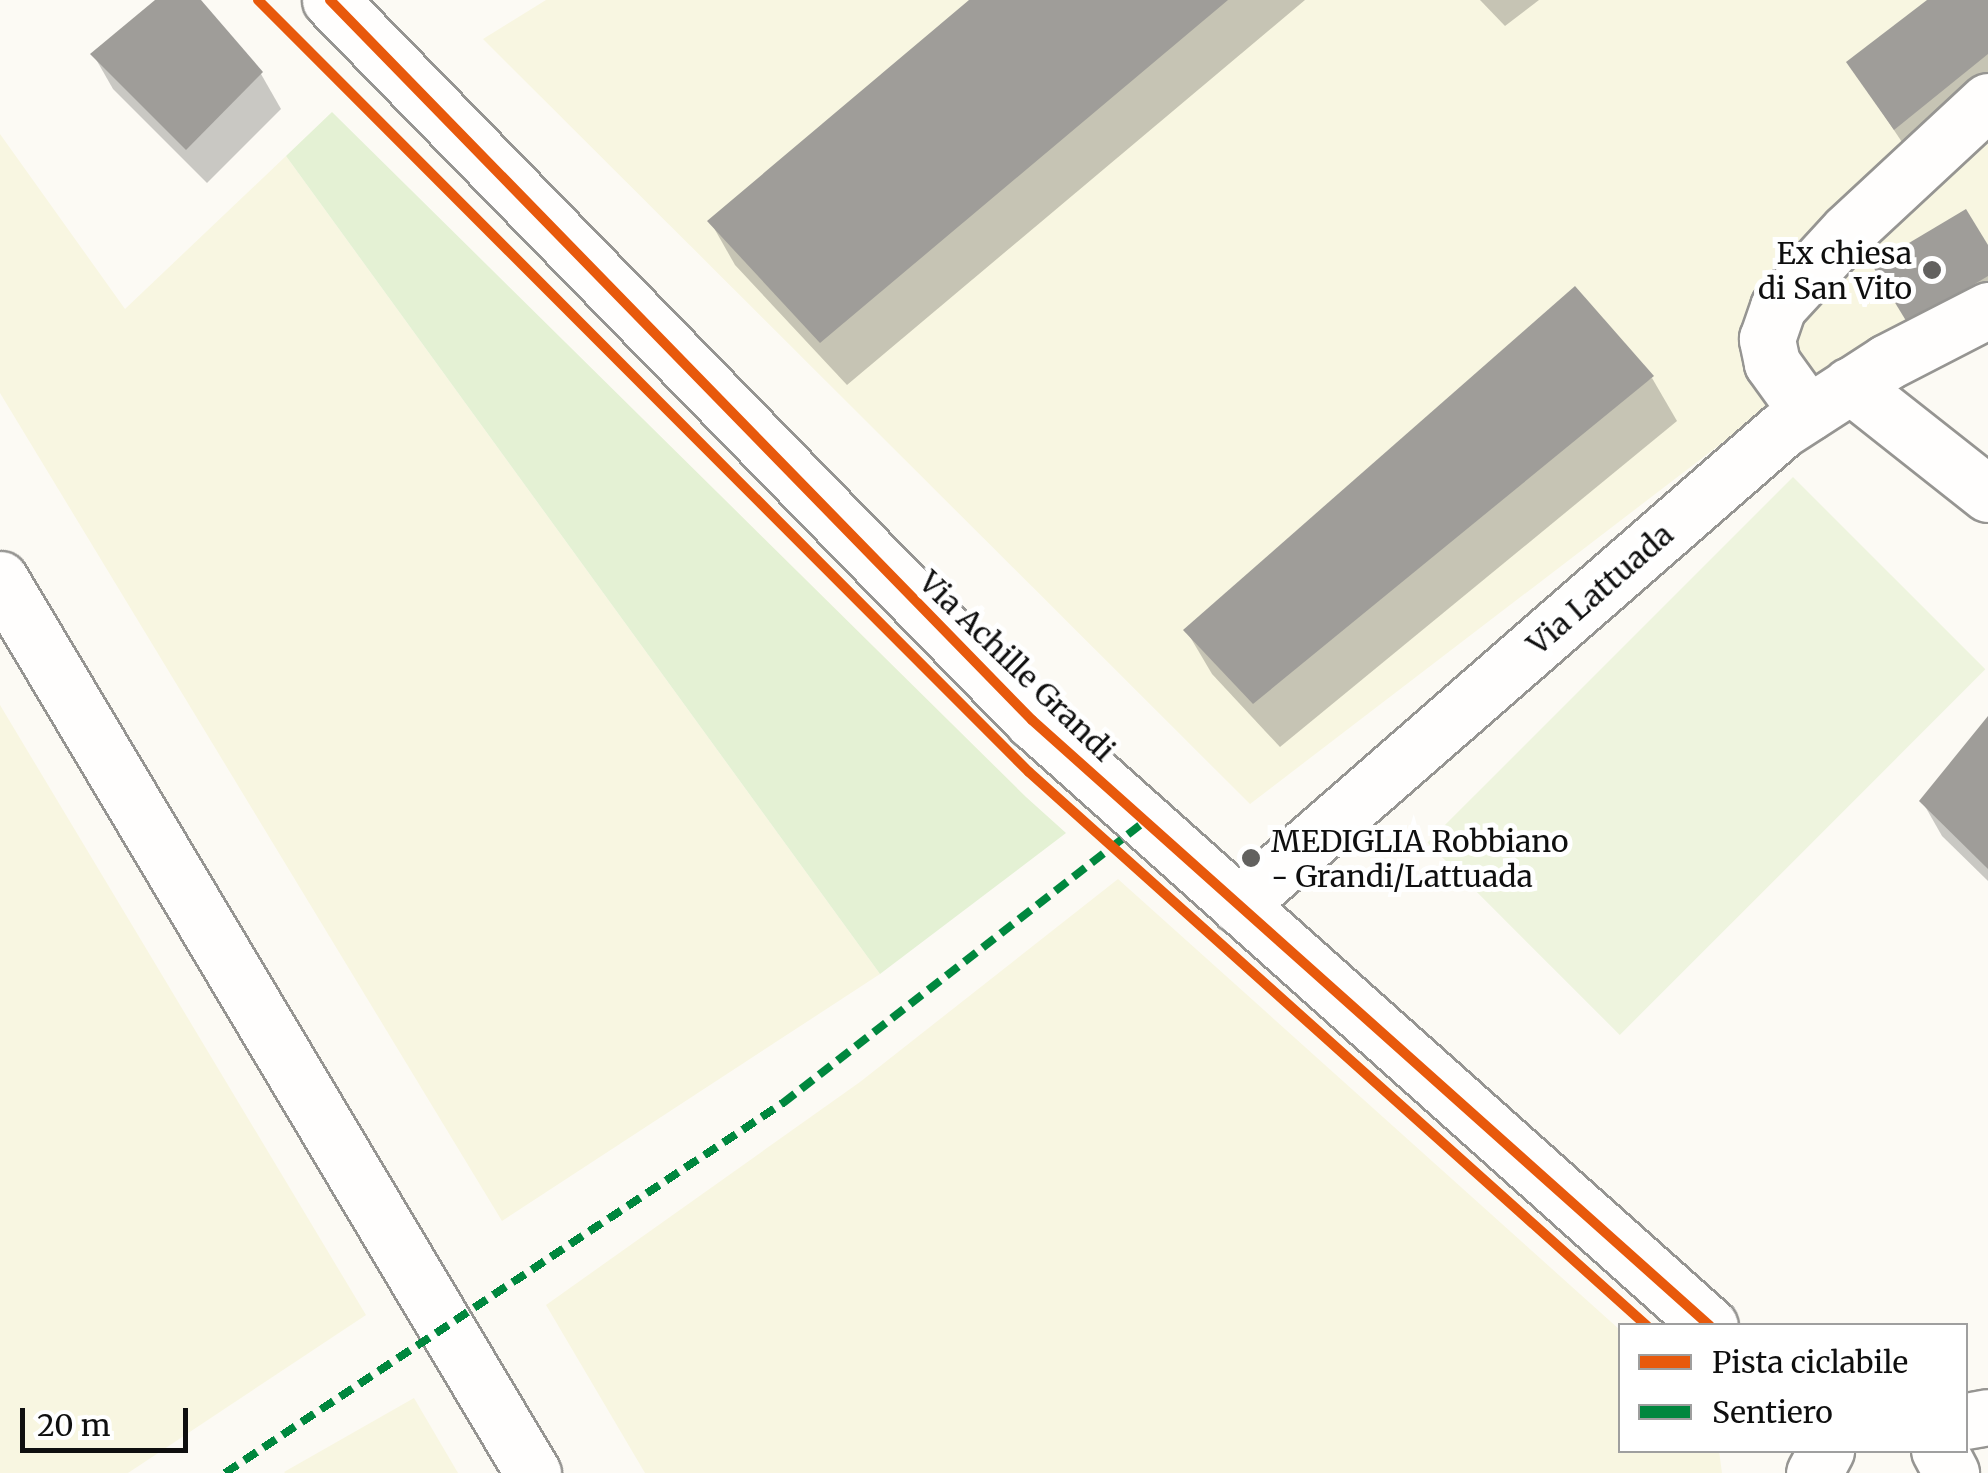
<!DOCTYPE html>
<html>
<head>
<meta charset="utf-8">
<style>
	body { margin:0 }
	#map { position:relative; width:1988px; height:1473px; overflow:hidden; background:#fcfaf4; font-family:Merriweather,serif }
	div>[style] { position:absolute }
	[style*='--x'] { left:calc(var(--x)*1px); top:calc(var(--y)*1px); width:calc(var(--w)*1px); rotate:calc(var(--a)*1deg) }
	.farmland>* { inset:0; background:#f8f6e1 }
	.green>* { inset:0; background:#e4f1d4 }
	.pitch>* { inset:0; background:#eef4de; transform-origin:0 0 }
	.shadow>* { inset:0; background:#0003 }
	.building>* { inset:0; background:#9f9d99 }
	.roads { filter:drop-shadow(2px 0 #969592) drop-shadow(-2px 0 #969592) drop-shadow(0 2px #969592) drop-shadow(0 -2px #969592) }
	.minor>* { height:55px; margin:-27.5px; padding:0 27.5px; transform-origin:27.5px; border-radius:27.5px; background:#fffefd }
	.quiet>* { height:8px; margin-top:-4px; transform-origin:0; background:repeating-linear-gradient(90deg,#00873e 0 15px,transparent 0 23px) }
	.cycleway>* { height:10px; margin:-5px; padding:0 5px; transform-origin:5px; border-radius:5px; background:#e8590c }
	.dots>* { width:28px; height:28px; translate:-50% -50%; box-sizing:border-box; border:5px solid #fff; border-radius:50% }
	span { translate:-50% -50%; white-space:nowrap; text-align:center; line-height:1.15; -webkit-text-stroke:10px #fff; paint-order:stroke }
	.poi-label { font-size:30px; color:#0f0f0f }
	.right { translate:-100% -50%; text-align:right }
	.left { translate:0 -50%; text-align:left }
	.street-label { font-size:30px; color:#0f0f0f }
	.legend { position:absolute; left:1618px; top:1323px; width:350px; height:130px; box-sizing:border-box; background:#fff; border:2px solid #9f9f9f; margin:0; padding:12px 18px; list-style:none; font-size:30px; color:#0f0f0f }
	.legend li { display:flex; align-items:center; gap:20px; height:50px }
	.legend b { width:50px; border:2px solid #9f9f9f }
	.scale { position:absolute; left:20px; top:1408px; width:168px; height:45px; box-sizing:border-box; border:5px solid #0f0f0f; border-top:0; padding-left:12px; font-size:30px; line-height:35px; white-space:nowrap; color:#0f0f0f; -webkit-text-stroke:8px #fff; paint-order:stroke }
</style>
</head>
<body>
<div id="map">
	<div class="farmland">
		<div style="clip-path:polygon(546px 0,1988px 0,1988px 297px,1735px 433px,1250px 804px,483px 39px)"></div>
		<div style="clip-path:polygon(0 134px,125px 309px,286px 156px,880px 974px,502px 1221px,0 393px)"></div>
		<div style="clip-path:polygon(0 705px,366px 1315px,128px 1473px,0 1473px)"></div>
		<div style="clip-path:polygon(1118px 879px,1620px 1330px,1620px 1450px,1719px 1451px,1722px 1473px,645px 1473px,546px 1305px,860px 1082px)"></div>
		<div style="clip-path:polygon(414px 1398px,458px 1473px,285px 1473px,284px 1472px)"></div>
	</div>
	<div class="green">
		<div style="clip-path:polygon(332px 112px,1026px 797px,1066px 833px,880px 974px,286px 156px)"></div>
	</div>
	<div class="pitch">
		<div style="left:1793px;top:477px;width:272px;height:517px;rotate:45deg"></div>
	</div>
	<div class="shadow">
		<div style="clip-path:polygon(159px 0,197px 0,261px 74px,281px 109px,207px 183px,113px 89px,93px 54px)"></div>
		<div style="clip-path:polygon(972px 0,1305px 0,847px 385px,735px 265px,710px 221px)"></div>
		<div style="clip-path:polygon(1480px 0,1539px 0,1505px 26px)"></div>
		<div style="clip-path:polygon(1931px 0,1988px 0,1988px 105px,1916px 163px,1849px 63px)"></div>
		<div style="clip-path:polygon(1988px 250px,1988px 335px,1901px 310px)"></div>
		<div style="clip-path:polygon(1652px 378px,1677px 421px,1280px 747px,1212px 674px,1186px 630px)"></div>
		<div style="clip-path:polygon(1988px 720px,1988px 881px,1942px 836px,1922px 801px)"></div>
	</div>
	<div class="building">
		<div style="clip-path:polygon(155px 0,201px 0,263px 72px,186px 150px,90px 54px)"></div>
		<div style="clip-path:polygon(969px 0,1228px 0,820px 343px,707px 221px)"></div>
		<div style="clip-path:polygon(1927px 0,1988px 0,1988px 54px,1894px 130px,1846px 62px)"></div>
		<div style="clip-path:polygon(1966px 209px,1988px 245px,1988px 276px,1908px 324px,1872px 265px)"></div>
		<div style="clip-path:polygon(1575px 286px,1654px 376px,1253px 704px,1183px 630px)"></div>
		<div style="clip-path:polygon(1988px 716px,1988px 869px,1919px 801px)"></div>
	</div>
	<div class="roads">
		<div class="minor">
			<div style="--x:330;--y:0;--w:1006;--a:45.73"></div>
			<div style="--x:1032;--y:720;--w:909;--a:41.79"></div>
			<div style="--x:1850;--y:385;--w:176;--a:38.3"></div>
			<div style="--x:1808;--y:413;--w:62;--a:-125.8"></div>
			<div style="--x:1772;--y:363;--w:25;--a:-102"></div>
			<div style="--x:1767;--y:339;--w:34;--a:-71"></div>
			<div style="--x:1778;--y:307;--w:103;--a:-47.4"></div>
			<div style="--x:1848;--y:231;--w:191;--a:-42.9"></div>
			<div style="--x:0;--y:579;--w:1041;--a:59.2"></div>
			<div style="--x:1238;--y:905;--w:722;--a:-41.13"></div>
			<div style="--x:1782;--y:430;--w:125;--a:-32.9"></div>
			<div style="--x:1887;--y:362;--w:114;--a:-27.2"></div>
			<div style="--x:1966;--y:1421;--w:22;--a:-10"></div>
			<div style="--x:1939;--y:1450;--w:26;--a:62"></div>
			<div style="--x:1814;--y:1473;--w:26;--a:-62"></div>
		</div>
	</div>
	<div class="quiet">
		<div style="--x:225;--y:1473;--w:670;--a:-33.55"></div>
		<div style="--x:783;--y:1103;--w:456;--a:-37.9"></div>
	</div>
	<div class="cycleway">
		<div style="--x:258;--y:0;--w:1091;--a:45.04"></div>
		<div style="--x:1029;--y:772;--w:830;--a:41.87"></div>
		<div style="--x:330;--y:0;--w:1006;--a:45.73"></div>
		<div style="--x:1032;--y:720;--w:909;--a:41.79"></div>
	</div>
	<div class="dots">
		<div style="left:1932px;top:270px;background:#62615f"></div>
		<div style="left:1251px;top:858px;background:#62615f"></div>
	</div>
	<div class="poi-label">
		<span class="right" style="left:1912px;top:270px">Ex chiesa<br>di San Vito</span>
		<span class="left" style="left:1271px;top:858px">MEDIGLIA Robbiano<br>- Grandi/Lattuada</span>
	</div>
	<div class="street-label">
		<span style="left:1600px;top:589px;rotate:-41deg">Via Lattuada</span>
		<span style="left:1017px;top:666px;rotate:44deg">Via Achille Grandi</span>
	</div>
	<ul class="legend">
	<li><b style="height:12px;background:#e8590c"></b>Pista ciclabile</li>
	<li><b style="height:12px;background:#00873e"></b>Sentiero</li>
	</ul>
	<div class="scale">20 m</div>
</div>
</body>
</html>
